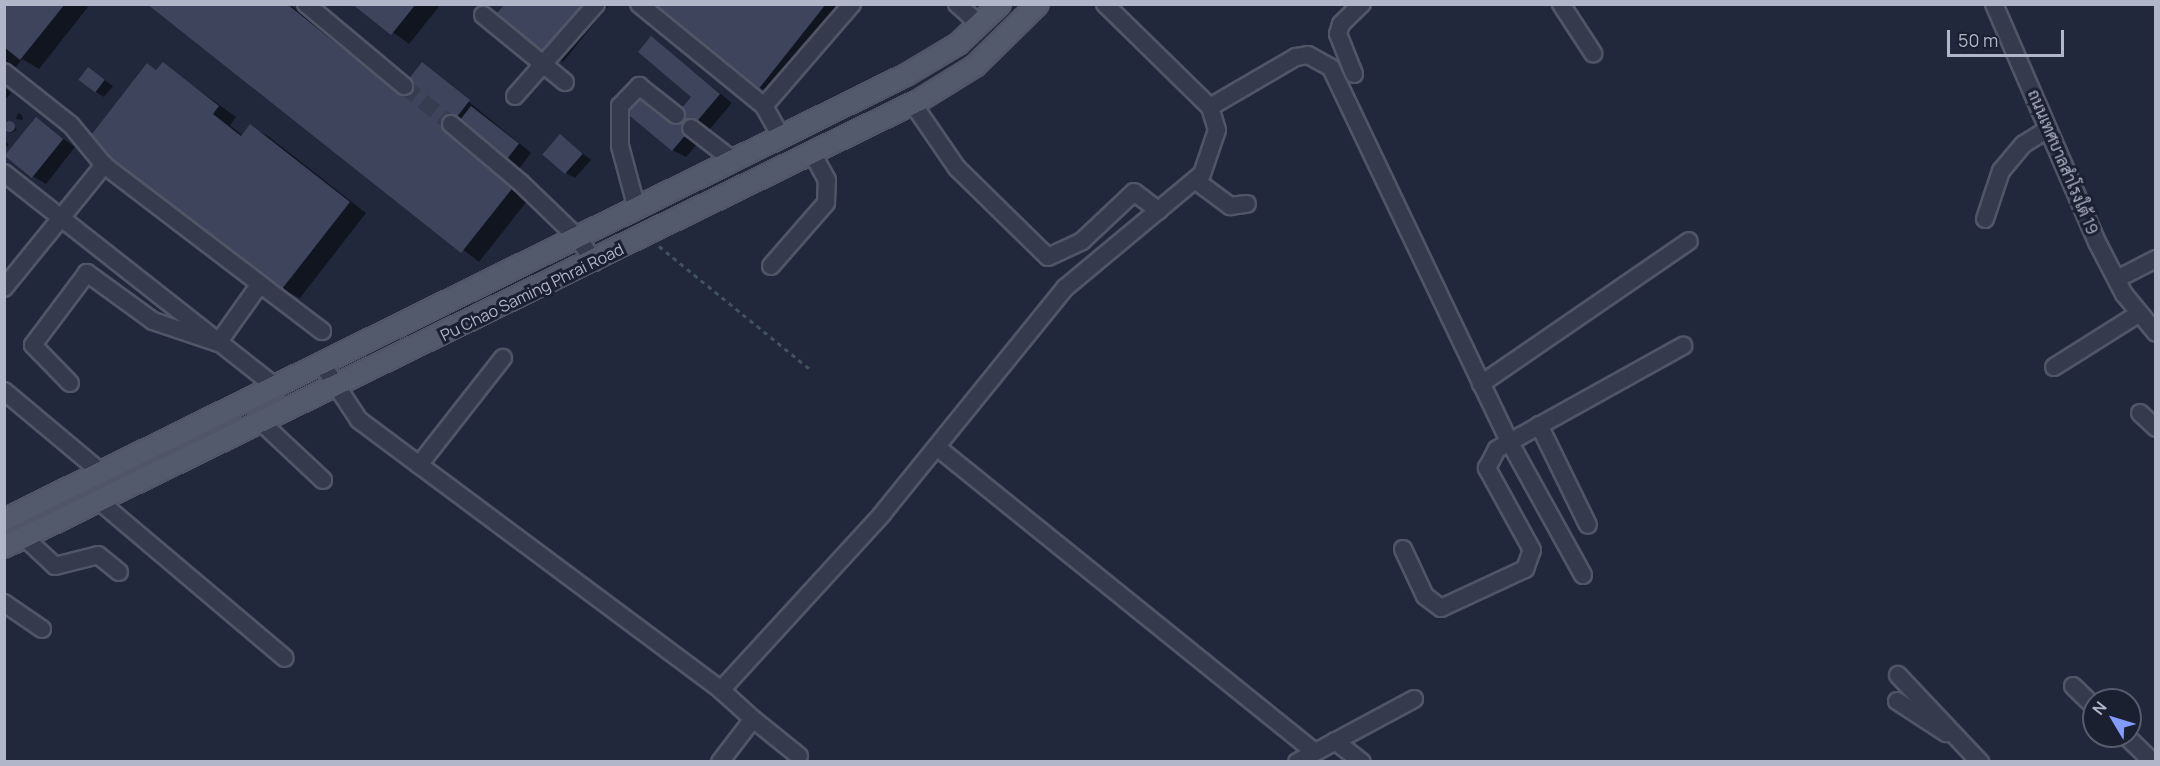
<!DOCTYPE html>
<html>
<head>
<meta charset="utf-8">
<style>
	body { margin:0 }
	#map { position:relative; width:2160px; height:766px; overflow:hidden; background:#21283c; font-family:Manrope,Sarabun,sans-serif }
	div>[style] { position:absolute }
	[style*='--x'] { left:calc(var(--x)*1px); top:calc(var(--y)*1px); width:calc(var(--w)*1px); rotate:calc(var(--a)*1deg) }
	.shadow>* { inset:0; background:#0007 }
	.building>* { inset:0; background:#3d445c; transform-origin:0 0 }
	.round { border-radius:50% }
	.minor-tunnel>* { height:16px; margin-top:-8px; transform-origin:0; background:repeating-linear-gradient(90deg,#373d51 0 16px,transparent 0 24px) }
	.path>* { height:3px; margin-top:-1.5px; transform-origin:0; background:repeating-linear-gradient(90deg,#41535a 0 4.5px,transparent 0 9px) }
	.roads { filter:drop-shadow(2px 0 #515667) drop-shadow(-2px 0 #515667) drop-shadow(0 2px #515667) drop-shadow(0 -2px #515667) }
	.minor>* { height:16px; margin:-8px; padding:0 8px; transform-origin:8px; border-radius:8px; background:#353b4c }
	.major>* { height:20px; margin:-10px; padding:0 10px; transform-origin:10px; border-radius:10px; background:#535a6c }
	span { translate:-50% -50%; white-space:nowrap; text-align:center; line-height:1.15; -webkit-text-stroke:6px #1b2031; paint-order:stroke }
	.street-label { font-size:16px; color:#b1b6c8 }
	.frame { position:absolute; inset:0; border:6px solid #b1b6c8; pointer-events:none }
	.north { position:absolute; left:2082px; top:688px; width:60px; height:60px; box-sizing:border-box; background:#1b2031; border:2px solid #575c6d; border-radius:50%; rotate:308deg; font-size:16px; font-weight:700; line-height:24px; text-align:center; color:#b1b6c8 }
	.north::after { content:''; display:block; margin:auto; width:21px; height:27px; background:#819cfc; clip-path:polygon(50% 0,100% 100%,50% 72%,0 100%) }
	.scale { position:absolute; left:1947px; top:30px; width:117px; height:27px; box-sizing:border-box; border:3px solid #b1b6c8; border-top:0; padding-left:8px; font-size:18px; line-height:21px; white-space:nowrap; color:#b1b6c8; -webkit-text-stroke:4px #1b2031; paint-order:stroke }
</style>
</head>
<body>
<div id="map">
	<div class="shadow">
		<div style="clip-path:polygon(4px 4px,85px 4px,88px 7px,39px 69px,22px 59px,13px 71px,4px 66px)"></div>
		<div style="clip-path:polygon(149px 4px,289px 4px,400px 92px,423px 64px,531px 153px,519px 169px,505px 162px,531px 196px,479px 262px)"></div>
		<div style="clip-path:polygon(355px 4px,441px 4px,409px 44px)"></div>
		<div style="clip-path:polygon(506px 4px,606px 4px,608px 6px,563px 62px,498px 14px)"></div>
		<div style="clip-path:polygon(653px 4px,852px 4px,775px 99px)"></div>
		<div style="clip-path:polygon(651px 38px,732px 103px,686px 157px,672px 150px,652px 104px,672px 121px,693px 97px)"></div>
		<div style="clip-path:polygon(163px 64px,236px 117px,230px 125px,243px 136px,250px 126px,268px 136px,366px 213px,300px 298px,268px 283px,148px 65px,158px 71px)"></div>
		<div style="clip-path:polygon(89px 69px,113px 86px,104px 97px,96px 92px)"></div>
		<div style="clip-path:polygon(4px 87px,11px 93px,4px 101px)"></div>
		<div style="clip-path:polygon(18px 113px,22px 115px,23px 120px,16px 119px)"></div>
		<div style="clip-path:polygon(36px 119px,75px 147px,46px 184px,32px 176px)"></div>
		<div style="clip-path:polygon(11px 123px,17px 130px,11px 133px,5px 126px)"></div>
		<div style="clip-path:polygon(560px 136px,591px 160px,575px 178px,566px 173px)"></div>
		<div style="clip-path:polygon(4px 140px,9px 145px,4px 148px)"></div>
	</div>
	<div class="building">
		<div style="clip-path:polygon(4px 4px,65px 4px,20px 60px,4px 47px)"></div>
		<div style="clip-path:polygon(147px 4px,287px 4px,398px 93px,422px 62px,470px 100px,446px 131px,515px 185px,461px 253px)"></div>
		<div style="clip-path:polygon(352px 4px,416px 4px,391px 35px)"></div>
		<div style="clip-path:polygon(650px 4px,826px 4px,757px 91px)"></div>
		<div style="clip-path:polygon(504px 5px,584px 5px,545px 53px,496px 14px)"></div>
		<div style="clip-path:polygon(651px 36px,720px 94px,672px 151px,624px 111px,638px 94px,670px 122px,691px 97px,638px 52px)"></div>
		<div style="clip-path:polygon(163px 62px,219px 106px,213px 114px,241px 136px,250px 124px,350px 202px,282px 289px,270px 280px,267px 284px,85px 143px,147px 63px,156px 70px)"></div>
		<div style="left:88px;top:67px;width:21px;height:16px;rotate:37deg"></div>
		<div style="left:471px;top:106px;width:61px;height:23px;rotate:38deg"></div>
		<div style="left:36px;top:117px;width:35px;height:50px;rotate:39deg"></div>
		<div class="round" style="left:3.5px;top:120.5px;width:11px;height:11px"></div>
		<div style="left:560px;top:134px;width:30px;height:27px;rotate:41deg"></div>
	</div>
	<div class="minor-tunnel">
		<div style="--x:404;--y:86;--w:60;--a:39"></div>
	</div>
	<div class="path">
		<div style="--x:659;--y:246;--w:198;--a:39.2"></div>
	</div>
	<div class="roads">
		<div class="minor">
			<div style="--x:306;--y:4;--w:128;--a:39.9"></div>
			<div style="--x:639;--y:4;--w:161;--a:39.2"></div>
			<div style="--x:764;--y:106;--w:35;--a:61"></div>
			<div style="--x:957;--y:4;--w:30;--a:42"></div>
			<div style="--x:1561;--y:4;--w:59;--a:56.9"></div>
			<div style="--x:1994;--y:4;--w:259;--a:66.6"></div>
			<div style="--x:2097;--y:242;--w:59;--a:62.6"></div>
			<div style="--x:2124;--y:294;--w:50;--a:50.6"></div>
			<div style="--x:483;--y:15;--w:106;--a:39.3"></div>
			<div style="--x:4;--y:72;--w:85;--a:38.3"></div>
			<div style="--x:71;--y:125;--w:52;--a:50.5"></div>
			<div style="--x:104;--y:165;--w:196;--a:37.3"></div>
			<div style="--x:260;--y:284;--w:72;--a:125.4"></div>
			<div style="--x:218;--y:343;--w:69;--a:-161.3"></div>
			<div style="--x:153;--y:321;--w:82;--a:-144"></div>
			<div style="--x:87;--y:273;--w:90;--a:126.9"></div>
			<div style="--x:33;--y:345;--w:53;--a:45.8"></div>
			<div style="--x:1354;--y:74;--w:43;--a:-111.8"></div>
			<div style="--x:1338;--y:34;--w:10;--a:-73"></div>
			<div style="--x:1341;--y:24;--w:29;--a:-44"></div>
			<div style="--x:515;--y:96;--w:123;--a:-48.6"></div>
			<div style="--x:913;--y:104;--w:78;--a:55.5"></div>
			<div style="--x:957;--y:168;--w:127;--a:44.4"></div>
			<div style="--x:1048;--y:257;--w:38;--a:-25"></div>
			<div style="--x:1082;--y:241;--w:71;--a:-43.3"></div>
			<div style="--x:1134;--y:192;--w:31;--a:37"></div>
			<div style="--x:764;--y:106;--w:135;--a:-49.2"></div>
			<div style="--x:1210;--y:107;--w:99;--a:-30.2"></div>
			<div style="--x:1296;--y:57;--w:12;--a:-9"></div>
			<div style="--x:1308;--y:55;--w:26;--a:29"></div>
			<div style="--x:1331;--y:68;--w:413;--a:64.5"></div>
			<div style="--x:1509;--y:441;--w:153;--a:61.1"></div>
			<div style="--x:451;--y:124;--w:92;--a:40.1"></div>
			<div style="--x:521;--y:183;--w:79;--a:44"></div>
			<div style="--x:578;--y:238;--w:29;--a:56"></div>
			<div style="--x:691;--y:128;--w:54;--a:37.5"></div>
			<div style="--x:4;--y:173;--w:346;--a:38.2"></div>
			<div style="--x:1195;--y:180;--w:44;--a:36.6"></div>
			<div style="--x:1230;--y:206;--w:17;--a:-7"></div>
			<div style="--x:637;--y:209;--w:65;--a:-105.1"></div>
			<div style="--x:620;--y:146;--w:40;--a:-90"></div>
			<div style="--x:620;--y:106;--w:28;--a:-46"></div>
			<div style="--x:639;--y:86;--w:47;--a:38.1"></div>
			<div style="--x:1985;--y:219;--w:51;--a:-71.6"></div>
			<div style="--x:2001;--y:171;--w:35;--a:-50"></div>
			<div style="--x:2024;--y:144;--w:28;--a:-32"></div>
			<div style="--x:771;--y:266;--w:84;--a:-48.9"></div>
			<div style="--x:826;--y:203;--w:23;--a:-88"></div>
			<div style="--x:827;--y:180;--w:31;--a:-119"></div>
			<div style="--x:2117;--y:279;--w:44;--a:-27.1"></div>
			<div style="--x:260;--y:284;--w:78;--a:37.2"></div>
			<div style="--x:4;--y:288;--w:159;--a:-50.9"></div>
			<div style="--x:322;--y:364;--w:67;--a:56.5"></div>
			<div style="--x:359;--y:420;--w:452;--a:36.7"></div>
			<div style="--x:721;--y:690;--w:239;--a:-47.5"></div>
			<div style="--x:882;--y:514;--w:291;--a:-51"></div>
			<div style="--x:1065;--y:288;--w:178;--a:-39.8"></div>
			<div style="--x:1202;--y:174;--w:46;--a:-71.2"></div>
			<div style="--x:1217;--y:130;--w:24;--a:-107"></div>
			<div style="--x:1210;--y:107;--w:147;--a:-135.6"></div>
			<div style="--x:2054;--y:367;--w:99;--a:-32.2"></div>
			<div style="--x:1481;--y:384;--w:252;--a:-34.5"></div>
			<div style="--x:4;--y:391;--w:126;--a:39.9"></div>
			<div style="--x:2140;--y:413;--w:22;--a:43"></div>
			<div style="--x:261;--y:422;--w:85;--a:43.1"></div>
			<div style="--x:1539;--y:425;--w:111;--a:63.9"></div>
			<div style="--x:938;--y:448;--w:484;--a:38.9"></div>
			<div style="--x:419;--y:465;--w:136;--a:-51.9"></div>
			<div style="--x:99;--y:501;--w:243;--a:40.2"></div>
			<div style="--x:25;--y:538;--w:41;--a:43"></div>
			<div style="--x:55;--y:566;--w:44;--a:-14.3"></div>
			<div style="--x:98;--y:555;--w:27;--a:39"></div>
			<div style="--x:1403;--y:549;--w:52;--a:64.9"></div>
			<div style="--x:1425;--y:596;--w:20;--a:37"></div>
			<div style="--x:1441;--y:608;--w:93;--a:-24.9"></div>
			<div style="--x:1525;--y:569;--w:20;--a:-70"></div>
			<div style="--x:1532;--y:550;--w:94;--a:-118.8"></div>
			<div style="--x:1487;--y:468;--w:21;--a:-62"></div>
			<div style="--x:1497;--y:449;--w:213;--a:-29"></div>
			<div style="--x:4;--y:603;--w:46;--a:34.4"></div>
			<div style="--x:1898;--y:675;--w:120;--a:46.7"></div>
			<div style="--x:2073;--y:686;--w:29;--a:44"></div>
			<div style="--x:721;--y:690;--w:43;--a:42.2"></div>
			<div style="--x:1897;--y:701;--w:59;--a:33.1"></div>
			<div style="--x:2126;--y:736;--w:37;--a:44"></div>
			<div style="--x:1335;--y:741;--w:34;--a:38"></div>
			<div style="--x:720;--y:762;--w:54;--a:-52.5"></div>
			<div style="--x:753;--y:719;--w:59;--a:38.8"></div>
			<div style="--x:1297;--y:762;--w:133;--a:-28.3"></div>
		</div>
		<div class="major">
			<div style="--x:4;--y:520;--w:1006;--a:-26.26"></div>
			<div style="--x:906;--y:75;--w:61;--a:-30.8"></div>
			<div style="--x:958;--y:44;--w:58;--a:-43.6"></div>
			<div style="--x:4;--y:547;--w:1019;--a:-26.01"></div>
			<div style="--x:920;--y:100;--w:65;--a:-31.7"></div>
			<div style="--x:975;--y:66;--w:88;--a:-44.5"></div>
		</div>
	</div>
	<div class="street-label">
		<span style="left:2063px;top:162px;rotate:67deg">ถนนเทศบาลสำโรงใต้ 19</span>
		<span style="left:532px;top:292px;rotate:-26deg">Pu Chao Saming Phrai Road</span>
	</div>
	<div class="frame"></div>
	<div class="north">N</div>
	<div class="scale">50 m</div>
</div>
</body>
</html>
